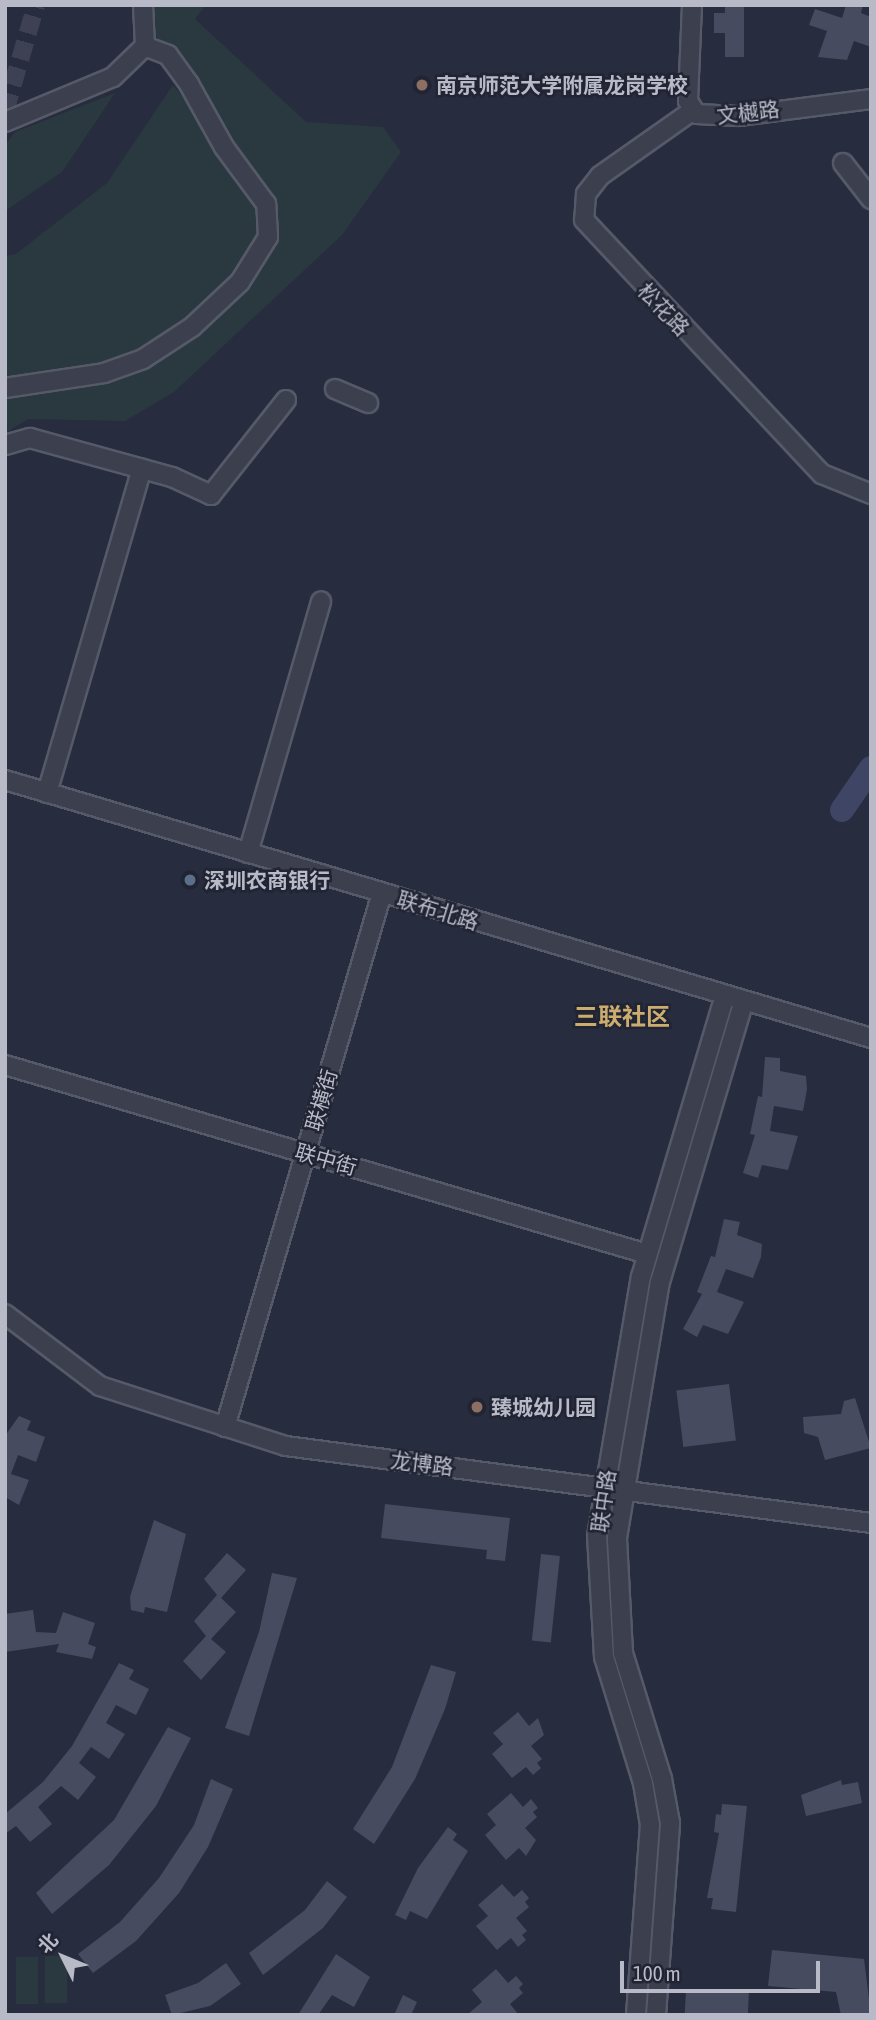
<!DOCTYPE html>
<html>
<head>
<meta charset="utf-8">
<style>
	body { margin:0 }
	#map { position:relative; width:876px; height:2020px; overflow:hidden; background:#272c3e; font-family:"Asap Condensed","Noto Sans SC",sans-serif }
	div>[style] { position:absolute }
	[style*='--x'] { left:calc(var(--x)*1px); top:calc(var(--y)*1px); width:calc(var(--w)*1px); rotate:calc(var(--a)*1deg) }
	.green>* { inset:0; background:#2a3940; transform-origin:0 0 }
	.river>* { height:24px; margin:-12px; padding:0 12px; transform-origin:12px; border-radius:12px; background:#3f4665 }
	.building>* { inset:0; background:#474b5f; transform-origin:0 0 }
	.minor-tunnel>* { height:18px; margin-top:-9px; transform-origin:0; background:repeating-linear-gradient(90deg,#3d4153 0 18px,transparent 0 27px) }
	.roads { filter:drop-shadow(2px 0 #565a68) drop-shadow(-2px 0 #565a68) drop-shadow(0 2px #565a68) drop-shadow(0 -2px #565a68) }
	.minor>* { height:18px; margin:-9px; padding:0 9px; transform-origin:9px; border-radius:9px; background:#3b3f4e }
	.dots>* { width:19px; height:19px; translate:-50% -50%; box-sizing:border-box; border:4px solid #202433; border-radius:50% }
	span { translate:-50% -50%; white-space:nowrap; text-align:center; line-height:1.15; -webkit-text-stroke:5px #202433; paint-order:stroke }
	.poi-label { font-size:21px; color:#b8bac8; font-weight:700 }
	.left { translate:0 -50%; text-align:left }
	.street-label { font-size:21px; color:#b8bac8 }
	.quarter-label { font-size:24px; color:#ccad6f; font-weight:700 }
	.frame { position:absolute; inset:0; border:7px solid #b8bac8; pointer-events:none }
	.north { position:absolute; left:28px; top:1922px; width:70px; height:70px; -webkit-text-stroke:5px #202433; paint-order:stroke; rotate:313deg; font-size:19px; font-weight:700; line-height:28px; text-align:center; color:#b8bac8 }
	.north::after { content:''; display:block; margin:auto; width:24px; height:32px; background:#b8bac8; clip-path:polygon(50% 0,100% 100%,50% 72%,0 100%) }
	.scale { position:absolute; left:620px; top:1961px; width:200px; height:32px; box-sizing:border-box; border:4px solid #b8bac8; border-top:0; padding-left:9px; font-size:21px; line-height:24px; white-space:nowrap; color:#b8bac8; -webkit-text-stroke:5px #202433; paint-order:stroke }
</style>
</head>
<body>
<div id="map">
	<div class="green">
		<div style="clip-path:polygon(152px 5px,206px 5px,195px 19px,306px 122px,383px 127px,401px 152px,342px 235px,174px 392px,125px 421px,28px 419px,5px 433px,5px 256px,16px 254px,107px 183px,173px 85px,213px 133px,222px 128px,155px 34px)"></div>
		<div style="clip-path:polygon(115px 93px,62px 172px,5px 211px,5px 145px,15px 132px)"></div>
		<div style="left:67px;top:1956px;width:47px;height:22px;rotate:90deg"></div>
		<div style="left:16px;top:1957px;width:22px;height:47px"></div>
	</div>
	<div class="river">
		<div style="--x:842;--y:810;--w:51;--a:-55.4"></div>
	</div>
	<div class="building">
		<div style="clip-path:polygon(725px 5px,744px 5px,744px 57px,725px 57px,725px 33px,714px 33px,714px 13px,725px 13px)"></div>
		<div style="clip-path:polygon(846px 5px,863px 5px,861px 13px,871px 17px,871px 47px,854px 41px,847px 60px,818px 57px,827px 31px,809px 25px,815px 9px,842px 18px)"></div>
		<div style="clip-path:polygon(765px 1057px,780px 1058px,780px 1071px,806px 1076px,807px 1089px,803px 1111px,774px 1106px,770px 1131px,798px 1136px,788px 1170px,762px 1165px,758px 1178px,743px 1173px,755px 1135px,750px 1134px,758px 1096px,762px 1097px)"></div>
		<div style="clip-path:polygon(724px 1219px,740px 1222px,737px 1235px,762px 1244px,761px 1257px,753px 1278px,726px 1269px,717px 1292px,744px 1302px,728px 1334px,703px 1325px,697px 1337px,683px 1329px,702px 1294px,697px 1292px,711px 1256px,715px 1257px)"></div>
		<div style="left:729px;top:1384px;width:57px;height:53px;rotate:83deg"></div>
		<div style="clip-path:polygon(855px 1398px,871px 1448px,825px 1460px,818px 1437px,804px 1433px,803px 1417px,841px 1414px,844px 1401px)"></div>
		<div style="clip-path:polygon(19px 1416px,31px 1421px,27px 1430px,45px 1437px,36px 1462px,18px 1455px,11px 1474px,29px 1480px,19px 1505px,5px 1497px,5px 1436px)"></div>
		<div style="clip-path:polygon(385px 1504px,510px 1518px,505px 1561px,486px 1559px,487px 1550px,381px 1538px)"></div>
		<div style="clip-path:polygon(154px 1520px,186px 1534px,167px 1612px,145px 1607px,144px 1613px,131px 1610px,130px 1597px)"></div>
		<div style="clip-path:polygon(227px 1553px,246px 1570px,221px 1598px,236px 1612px,211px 1639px,226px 1652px,201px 1680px,183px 1661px,206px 1636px,194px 1621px,217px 1595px,204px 1579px)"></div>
		<div style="left:541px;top:1554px;width:19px;height:87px;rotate:6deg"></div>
		<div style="clip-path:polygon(272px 1573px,297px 1578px,249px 1736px,225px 1728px,259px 1632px)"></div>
		<div style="clip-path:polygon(33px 1610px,36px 1632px,56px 1633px,63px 1612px,95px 1623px,88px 1644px,96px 1647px,92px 1659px,56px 1652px,59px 1644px,5px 1652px,5px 1614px)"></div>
		<div style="clip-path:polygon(119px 1663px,134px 1670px,129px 1679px,149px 1689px,136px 1715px,116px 1705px,106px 1723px,125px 1734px,109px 1759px,91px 1747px,79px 1763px,96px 1777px,78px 1800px,61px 1786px,38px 1807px,52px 1824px,30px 1842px,16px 1826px,5px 1834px,5px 1814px,43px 1782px,72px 1746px)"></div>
		<div style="clip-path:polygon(431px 1665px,456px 1672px,445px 1709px,415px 1779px,374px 1844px,353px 1829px,392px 1767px)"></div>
		<div style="clip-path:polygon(518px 1712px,529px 1726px,538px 1718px,544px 1735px,531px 1746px,542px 1759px,537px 1763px,541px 1768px,533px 1775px,526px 1767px,512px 1778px,492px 1754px,503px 1744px,493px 1733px)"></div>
		<div style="clip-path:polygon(168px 1727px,191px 1738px,156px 1806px,109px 1865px,52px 1914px,36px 1893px,114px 1820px)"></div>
		<div style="clip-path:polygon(211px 1779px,233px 1789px,208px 1847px,179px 1893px,136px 1941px,93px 1973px,78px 1954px,120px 1922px,159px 1878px,194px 1825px)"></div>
		<div style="clip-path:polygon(841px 1780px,842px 1785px,858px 1782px,862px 1803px,806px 1816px,801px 1795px)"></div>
		<div style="clip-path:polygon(511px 1793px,523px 1807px,531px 1799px,538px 1808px,533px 1812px,537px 1817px,525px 1828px,536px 1840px,526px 1856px,519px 1848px,506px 1860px,485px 1835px,496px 1825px,487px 1814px)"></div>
		<div style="clip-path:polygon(722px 1804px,747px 1806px,736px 1912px,711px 1909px,713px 1898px,707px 1898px,719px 1833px,714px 1832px,716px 1814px,721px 1815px)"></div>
		<div style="clip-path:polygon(448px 1827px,457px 1834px,453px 1840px,468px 1851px,427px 1919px,410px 1911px,406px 1920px,395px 1915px,418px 1868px)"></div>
		<div style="clip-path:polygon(327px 1881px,347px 1897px,323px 1928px,263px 1975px,249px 1953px,305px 1910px)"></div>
		<div style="clip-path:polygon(502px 1884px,514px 1897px,522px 1890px,529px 1898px,525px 1902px,529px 1907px,516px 1918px,527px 1931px,522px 1935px,526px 1940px,518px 1947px,511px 1938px,497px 1950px,476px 1926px,488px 1916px,478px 1905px)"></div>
		<div style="clip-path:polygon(772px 1950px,864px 1959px,871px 2015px,841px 2015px,836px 1992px,768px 1986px)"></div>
		<div style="clip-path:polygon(336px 1954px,370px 1977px,354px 2007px,332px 1995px,318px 2015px,298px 2015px)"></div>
		<div style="clip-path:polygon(226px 1963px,241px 1984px,210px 2006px,172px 2015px,165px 1995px,198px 1983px)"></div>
		<div style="clip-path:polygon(496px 1969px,508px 1983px,516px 1976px,523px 1984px,519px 1988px,523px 1993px,510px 2004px,519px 2015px,467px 2015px,482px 2002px,472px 1990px)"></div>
		<div style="left:686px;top:1990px;width:63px;height:25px;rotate:3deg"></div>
		<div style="clip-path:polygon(403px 1995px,417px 2002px,411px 2015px,394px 2015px)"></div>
	</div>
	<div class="minor-tunnel">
		<div style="--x:5;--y:111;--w:110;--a:-73.7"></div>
	</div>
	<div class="roads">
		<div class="minor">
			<div style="--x:692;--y:5;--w:96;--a:92.4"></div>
			<div style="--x:688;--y:101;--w:15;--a:58"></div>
			<div style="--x:696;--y:114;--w:44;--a:2.6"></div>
			<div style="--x:740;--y:116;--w:132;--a:-7.4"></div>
			<div style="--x:692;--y:111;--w:113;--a:144.8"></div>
			<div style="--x:600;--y:176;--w:23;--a:128"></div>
			<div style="--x:586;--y:194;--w:26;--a:94"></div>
			<div style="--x:584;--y:220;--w:348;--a:46.9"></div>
			<div style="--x:822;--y:474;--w:53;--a:22.2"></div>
			<div style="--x:5;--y:122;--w:117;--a:-22.6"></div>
			<div style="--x:113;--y:77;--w:45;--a:-44.1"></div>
			<div style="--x:145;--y:46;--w:41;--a:-92.8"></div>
			<div style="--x:843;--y:163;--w:46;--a:52.1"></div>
			<div style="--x:5;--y:388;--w:100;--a:-8.6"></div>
			<div style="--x:104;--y:373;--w:41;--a:-19.7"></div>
			<div style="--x:143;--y:359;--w:59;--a:-33.1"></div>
			<div style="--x:192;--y:327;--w:66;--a:-43.2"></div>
			<div style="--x:240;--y:282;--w:53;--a:-58.1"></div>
			<div style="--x:268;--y:237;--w:33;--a:-93"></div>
			<div style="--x:266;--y:204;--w:71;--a:-126.4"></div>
			<div style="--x:224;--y:147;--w:72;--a:-119.1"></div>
			<div style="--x:189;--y:84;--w:36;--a:-126"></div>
			<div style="--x:168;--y:55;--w:25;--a:-159"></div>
			<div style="--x:335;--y:389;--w:36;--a:23"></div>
			<div style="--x:5;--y:445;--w:26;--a:-16"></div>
			<div style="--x:30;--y:438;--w:147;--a:15.4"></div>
			<div style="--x:172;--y:477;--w:43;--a:24.8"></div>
			<div style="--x:211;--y:495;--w:121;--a:-51.7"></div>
			<div style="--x:5;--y:780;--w:904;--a:16.59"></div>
			<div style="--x:47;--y:793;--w:338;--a:-73.7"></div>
			<div style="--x:248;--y:853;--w:262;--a:-73.8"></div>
			<div style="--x:5;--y:1065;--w:669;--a:16.4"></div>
			<div style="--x:5;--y:1314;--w:119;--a:37.2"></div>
			<div style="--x:100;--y:1386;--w:195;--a:17.9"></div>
			<div style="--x:286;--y:1446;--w:590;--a:7.5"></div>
			<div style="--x:225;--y:1427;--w:557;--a:-73.62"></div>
			<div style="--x:636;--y:2015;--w:191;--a:-85.8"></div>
			<div style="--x:650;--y:1825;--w:43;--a:-99.5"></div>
			<div style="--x:643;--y:1783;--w:132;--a:-107.2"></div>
			<div style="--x:604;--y:1657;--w:121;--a:-93.3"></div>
			<div style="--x:597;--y:1536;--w:263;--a:-80.4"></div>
			<div style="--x:641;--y:1277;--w:294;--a:-73.4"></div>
			<div style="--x:656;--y:2015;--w:193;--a:-85.8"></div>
			<div style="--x:670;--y:1823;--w:45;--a:-100.3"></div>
			<div style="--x:662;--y:1779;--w:132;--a:-107.2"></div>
			<div style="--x:623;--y:1653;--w:115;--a:-93"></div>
			<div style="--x:617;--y:1538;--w:260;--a:-80.5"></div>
			<div style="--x:660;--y:1282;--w:293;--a:-73.4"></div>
		</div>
	</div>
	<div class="dots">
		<div style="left:422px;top:85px;background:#8d6e63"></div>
		<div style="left:190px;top:880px;background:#5c6f8a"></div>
		<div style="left:477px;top:1407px;background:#8d6e63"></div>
	</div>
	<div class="poi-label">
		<span class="left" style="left:436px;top:85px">南京师范大学附属龙岗学校</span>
		<span class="left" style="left:204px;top:880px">深圳农商银行</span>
		<span class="left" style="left:491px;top:1407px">臻城幼儿园</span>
	</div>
	<div class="street-label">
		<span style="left:748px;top:112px;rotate:-7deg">文樾路</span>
		<span style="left:664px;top:309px;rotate:46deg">松花路</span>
		<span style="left:438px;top:910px;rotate:17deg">联布北路</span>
		<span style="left:321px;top:1100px;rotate:-74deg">联横街</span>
		<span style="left:326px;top:1159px;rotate:16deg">联中街</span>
		<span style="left:422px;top:1463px;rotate:7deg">龙博路</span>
		<span style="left:603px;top:1501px;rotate:-82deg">联中路</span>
	</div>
	<div class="quarter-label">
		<span style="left:622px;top:1017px">三联社区</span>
	</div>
	<div class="frame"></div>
	<div class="north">北</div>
	<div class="scale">100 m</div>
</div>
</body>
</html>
